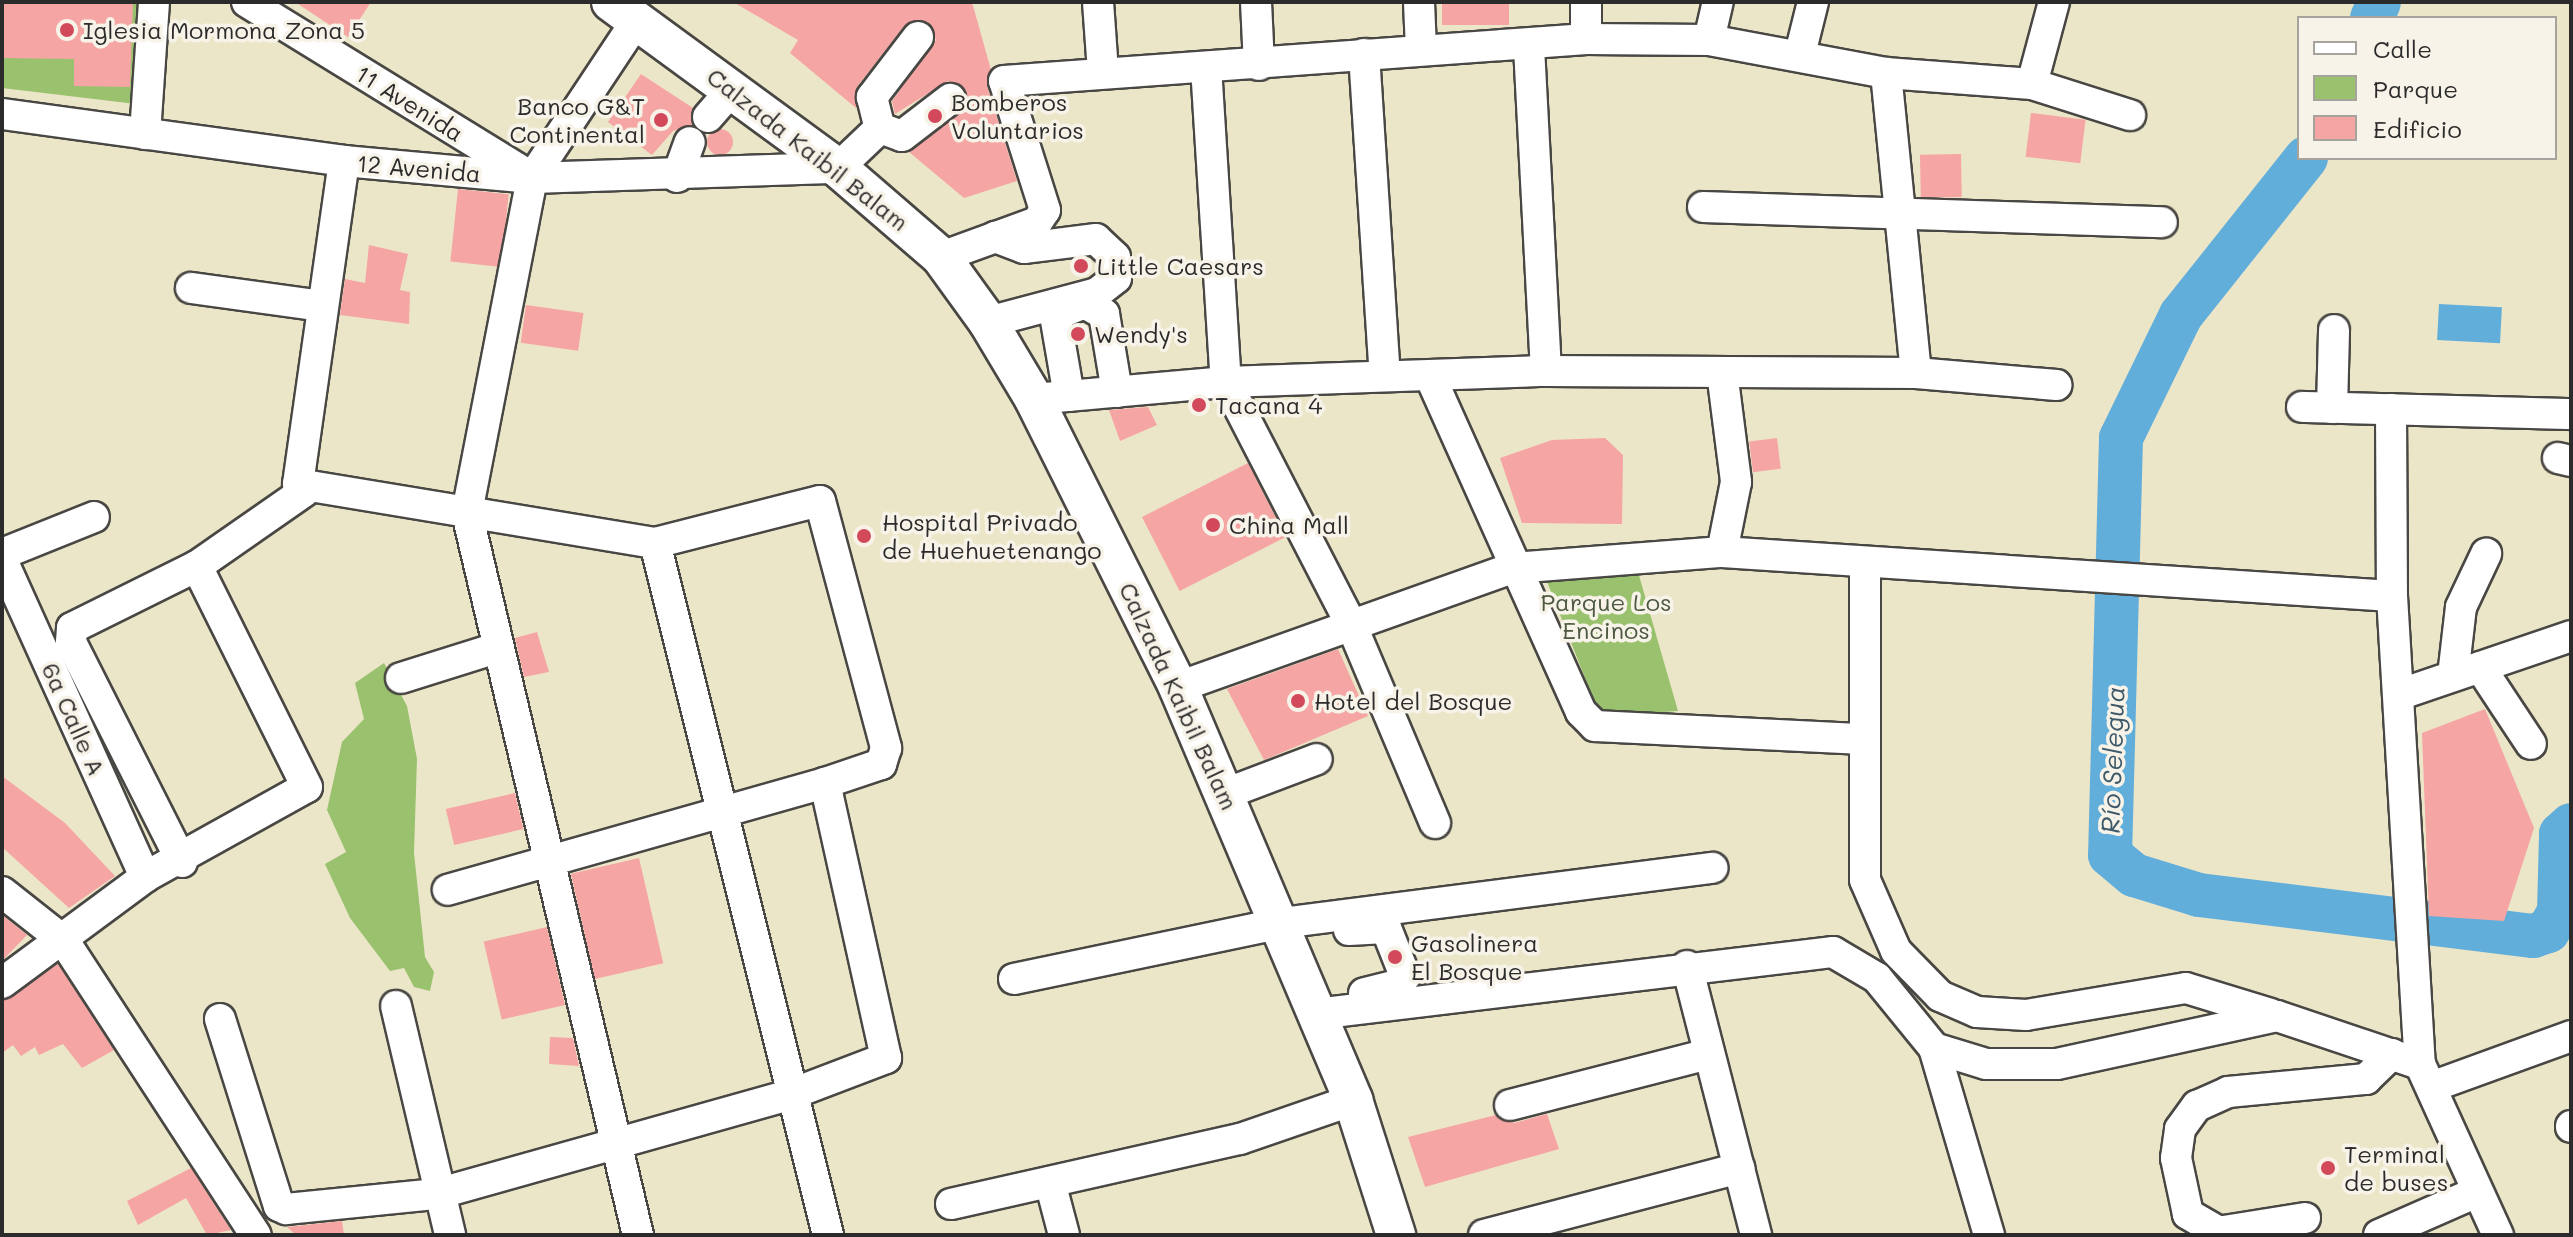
<!DOCTYPE html>
<html>
<head>
<meta charset="utf-8">
<style>
	body { margin:0 }
	#map { position:relative; width:2573px; height:1237px; overflow:hidden; background:#ece6c9; font-family:Mali,sans-serif }
	div>[style] { position:absolute }
	[style*='--x'] { left:calc(var(--x)*1px); top:calc(var(--y)*1px); width:calc(var(--w)*1px); rotate:calc(var(--a)*1deg) }
	.green>* { inset:0; background:#9ac26e }
	.water>* { inset:0; background:#62aedb; transform-origin:0 0 }
	.river>* { height:44px; margin:-22px; padding:0 22px; transform-origin:22px; border-radius:22px; background:#62aedb }
	.building>* { inset:0; background:#f5a5a3; transform-origin:0 0 }
	.round { border-radius:50% }
	.roads { filter:drop-shadow(2px 0 #484743) drop-shadow(-2px 0 #484743) drop-shadow(0 2px #484743) drop-shadow(0 -2px #484743) }
	.minor>* { height:30px; margin:-15px; padding:0 15px; transform-origin:15px; border-radius:15px; background:#fff }
	.major>* { height:38px; margin:-19px; padding:0 19px; transform-origin:19px; border-radius:19px; background:#fff }
	.dots>* { width:22px; height:22px; translate:-50% -50%; box-sizing:border-box; border:4px solid #f7f3e8; border-radius:50% }
	span { translate:-50% -50%; white-space:nowrap; text-align:center; line-height:1.15; -webkit-text-stroke:7px #f7f3e8; paint-order:stroke }
	.poi-label { font-size:24px; color:#2b2b2b }
	.left { translate:0 -50%; text-align:left }
	.right { translate:-100% -50%; text-align:right }
	.street-label { font-size:24px; color:#2b2b2b }
	.park-label { font-size:24px; color:#4c583f }
	.water-label { font-size:26px; color:#3e5969; font-style:italic }
	.frame { position:absolute; inset:0; border:4px solid #2b2b2b; pointer-events:none }
	.legend { position:absolute; left:2297px; top:16px; width:260px; height:144px; box-sizing:border-box; background:#f7f3e8; border:2px solid #a5a39c; margin:0; padding:10px 14px; list-style:none; font-size:24px; color:#2b2b2b }
	.legend li { display:flex; align-items:center; gap:16px; height:40px }
	.legend b { width:40px; border:2px solid #a5a39c }
</style>
</head>
<body>
<div id="map">
	<div class="green">
		<div style="clip-path:polygon(2px 2px,145px 2px,144px 105px,2px 88px)"></div>
		<div style="clip-path:polygon(1636px 565px,1678px 711px,1600px 716px,1546px 579px)"></div>
		<div style="clip-path:polygon(384px 663px,407px 706px,417px 759px,414px 853px,425px 957px,434px 972px,430px 991px,414px 987px,404px 968px,390px 971px,350px 918px,325px 864px,346px 852px,327px 810px,342px 742px,364px 719px,355px 683px)"></div>
	</div>
	<div class="water">
		<div style="left:2439px;top:304px;width:63px;height:36px;rotate:3deg"></div>
	</div>
	<div class="river">
		<div style="--x:2372;--y:18;--w:17;--a:-66"></div>
		<div style="--x:2306;--y:158;--w:201;--a:128.5"></div>
		<div style="--x:2181;--y:315;--w:137;--a:116"></div>
		<div style="--x:2121;--y:438;--w:417;--a:91.5"></div>
		<div style="--x:2110;--y:855;--w:31;--a:40"></div>
		<div style="--x:2134;--y:875;--w:68;--a:17.1"></div>
		<div style="--x:2199;--y:895;--w:337;--a:7"></div>
		<div style="--x:2533;--y:936;--w:16;--a:-18"></div>
		<div style="--x:2548;--y:931;--w:22;--a:-60"></div>
		<div style="--x:2559;--y:912;--w:78;--a:-88.5"></div>
		<div style="--x:2561;--y:834;--w:13;--a:-42"></div>
	</div>
	<div class="building">
		<div style="clip-path:polygon(2px 2px,133px 2px,130px 87px,74px 86px,74px 59px,2px 58px)"></div>
		<div style="clip-path:polygon(295px 2px,371px 2px,348px 37px)"></div>
		<div style="clip-path:polygon(733px 2px,972px 2px,991px 70px,987px 86px,1017px 181px,964px 198px,909px 152px,967px 105px,965px 89px,948px 81px,895px 114px,892px 101px,936px 40px,928px 22px,904px 26px,857px 87px,856px 108px,790px 53px,798px 40px)"></div>
		<div style="left:1442px;top:2px;width:67px;height:23px"></div>
		<div style="clip-path:polygon(641px 74px,693px 108px,692px 125px,673px 131px,652px 155px,608px 122px)"></div>
		<div style="left:2031px;top:113px;width:55px;height:44px;rotate:7deg"></div>
		<div class="round" style="left:707px;top:129px;width:26px;height:26px"></div>
		<div style="left:1961px;top:154px;width:43px;height:41px;rotate:89deg"></div>
		<div style="left:458px;top:189px;width:51px;height:73px;rotate:6deg"></div>
		<div style="clip-path:polygon(369px 245px,408px 254px,400px 290px,410px 292px,409px 324px,340px 315px,345px 279px,365px 283px)"></div>
		<div style="left:526px;top:305px;width:58px;height:38px;rotate:8deg"></div>
		<div style="clip-path:polygon(1148px 407px,1157px 425px,1120px 441px,1109px 410px)"></div>
		<div style="clip-path:polygon(1605px 438px,1623px 455px,1622px 524px,1522px 523px,1500px 458px,1552px 440px)"></div>
		<div style="left:1777px;top:438px;width:31px;height:28px;rotate:83deg"></div>
		<div style="left:1248px;top:463px;width:83px;height:119px;rotate:63deg"></div>
		<div style="clip-path:polygon(537px 632px,549px 672px,524px 677px,515px 638px)"></div>
		<div style="clip-path:polygon(1338px 649px,1368px 716px,1264px 760px,1227px 689px)"></div>
		<div style="clip-path:polygon(2485px 709px,2534px 828px,2504px 921px,2429px 916px,2422px 733px)"></div>
		<div style="clip-path:polygon(2px 776px,65px 823px,115px 876px,69px 908px,2px 847px)"></div>
		<div style="left:515px;top:793px;width:37px;height:71px;rotate:77deg"></div>
		<div style="left:639px;top:858px;width:108px;height:70px;rotate:77deg"></div>
		<div style="clip-path:polygon(2px 915px,27px 935px,2px 961px)"></div>
		<div style="left:547px;top:927px;width:80px;height:65px;rotate:77deg"></div>
		<div style="clip-path:polygon(58px 964px,114px 1050px,82px 1068px,63px 1044px,39px 1055px,35px 1047px,21px 1056px,13px 1045px,2px 1053px,2px 1001px)"></div>
		<div style="clip-path:polygon(550px 1037px,573px 1038px,579px 1066px,549px 1064px)"></div>
		<div style="clip-path:polygon(1547px 1114px,1559px 1149px,1425px 1187px,1408px 1137px,1496px 1115px,1514px 1123px)"></div>
		<div style="clip-path:polygon(191px 1168px,231px 1230px,207px 1235px,186px 1198px,138px 1225px,127px 1201px)"></div>
		<div style="clip-path:polygon(342px 1221px,344px 1235px,296px 1235px,287px 1227px)"></div>
	</div>
	<div class="roads">
		<div class="minor">
			<div style="--x:247;--y:2;--w:330;--a:31.6"></div>
			<div style="--x:1098;--y:2;--w:69;--a:85.9"></div>
			<div style="--x:1256;--y:2;--w:63;--a:87.3"></div>
			<div style="--x:1419;--y:2;--w:47;--a:87.6"></div>
			<div style="--x:1586;--y:2;--w:37;--a:90"></div>
			<div style="--x:637;--y:20;--w:190;--a:123.6"></div>
			<div style="--x:532;--y:178;--w:341;--a:101"></div>
			<div style="--x:467;--y:513;--w:742;--a:76.68"></div>
			<div style="--x:918;--y:37;--w:76;--a:127.5"></div>
			<div style="--x:872;--y:97;--w:32;--a:76"></div>
			<div style="--x:880;--y:128;--w:23;--a:20"></div>
			<div style="--x:902;--y:136;--w:61;--a:-37.6"></div>
			<div style="--x:1709;--y:40;--w:39;--a:-77"></div>
			<div style="--x:1529;--y:47;--w:324;--a:87"></div>
			<div style="--x:1364;--y:54;--w:322;--a:86.3"></div>
			<div style="--x:1800;--y:54;--w:54;--a:-76"></div>
			<div style="--x:1206;--y:67;--w:316;--a:86.4"></div>
			<div style="--x:1226;--y:382;--w:272;--a:62.7"></div>
			<div style="--x:1351;--y:624;--w:216;--a:67.1"></div>
			<div style="--x:1886;--y:73;--w:301;--a:84.3"></div>
			<div style="--x:2032;--y:84;--w:85;--a:-75"></div>
			<div style="--x:2;--y:114;--w:345;--a:7.8"></div>
			<div style="--x:344;--y:161;--w:189;--a:5.2"></div>
			<div style="--x:532;--y:178;--w:306;--a:-1.9"></div>
			<div style="--x:838;--y:168;--w:58;--a:-43.6"></div>
			<div style="--x:708;--y:117;--w:38;--a:-49"></div>
			<div style="--x:145;--y:134;--w:132;--a:-86.1"></div>
			<div style="--x:344;--y:161;--w:326;--a:98.1"></div>
			<div style="--x:298;--y:484;--w:362;--a:9.4"></div>
			<div style="--x:655;--y:543;--w:170;--a:-14.3"></div>
			<div style="--x:820;--y:501;--w:256;--a:75"></div>
			<div style="--x:886;--y:748;--w:17;--a:107"></div>
			<div style="--x:881;--y:764;--w:59;--a:161.3"></div>
			<div style="--x:825;--y:783;--w:392;--a:164.2"></div>
			<div style="--x:677;--y:177;--w:37;--a:-70"></div>
			<div style="--x:1703;--y:207;--w:459;--a:1.9"></div>
			<div style="--x:941;--y:257;--w:102;--a:-20"></div>
			<div style="--x:1037;--y:222;--w:14;--a:-56"></div>
			<div style="--x:1045;--y:210;--w:135;--a:-107.6"></div>
			<div style="--x:1004;--y:81;--w:584;--a:-4.13"></div>
			<div style="--x:1586;--y:39;--w:123;--a:0.5"></div>
			<div style="--x:1709;--y:40;--w:180;--a:10.6"></div>
			<div style="--x:1886;--y:73;--w:146;--a:4.3"></div>
			<div style="--x:2032;--y:84;--w:103;--a:17.6"></div>
			<div style="--x:191;--y:288;--w:133;--a:7.8"></div>
			<div style="--x:988;--y:322;--w:113;--a:-14.9"></div>
			<div style="--x:1097;--y:293;--w:24;--a:-38"></div>
			<div style="--x:1116;--y:278;--w:21;--a:-93"></div>
			<div style="--x:1115;--y:257;--w:26;--a:-137"></div>
			<div style="--x:1096;--y:239;--w:73;--a:172.9"></div>
			<div style="--x:1024;--y:248;--w:31;--a:-159"></div>
			<div style="--x:1722;--y:372;--w:111;--a:82.7"></div>
			<div style="--x:1736;--y:482;--w:71;--a:101.3"></div>
			<div style="--x:1430;--y:376;--w:368;--a:65.8"></div>
			<div style="--x:1581;--y:712;--w:20;--a:45"></div>
			<div style="--x:1595;--y:726;--w:269;--a:2.8"></div>
			<div style="--x:1069;--y:396;--w:82;--a:-99.8"></div>
			<div style="--x:1055;--y:315;--w:31;--a:-22"></div>
			<div style="--x:1084;--y:303;--w:23;--a:29"></div>
			<div style="--x:1104;--y:314;--w:79;--a:80.5"></div>
			<div style="--x:1034;--y:399;--w:193;--a:-5.1"></div>
			<div style="--x:1226;--y:382;--w:320;--a:-2"></div>
			<div style="--x:1546;--y:371;--w:370;--a:0.3"></div>
			<div style="--x:1916;--y:373;--w:141;--a:4.9"></div>
			<div style="--x:2302;--y:407;--w:269;--a:1.5"></div>
			<div style="--x:2332;--y:408;--w:78;--a:-88.5"></div>
			<div style="--x:2391;--y:409;--w:187;--a:89.7"></div>
			<div style="--x:2392;--y:596;--w:469;--a:86.6"></div>
			<div style="--x:2420;--y:1064;--w:188;--a:65.5"></div>
			<div style="--x:2558;--y:458;--w:13;--a:13"></div>
			<div style="--x:655;--y:543;--w:713;--a:75.96"></div>
			<div style="--x:2;--y:554;--w:99;--a:-21.9"></div>
			<div style="--x:2;--y:560;--w:348;--a:65.7"></div>
			<div style="--x:1865;--y:563;--w:317;--a:90"></div>
			<div style="--x:1865;--y:880;--w:77;--a:66.4"></div>
			<div style="--x:1896;--y:951;--w:63;--a:45.6"></div>
			<div style="--x:1940;--y:996;--w:40;--a:23.4"></div>
			<div style="--x:1977;--y:1012;--w:49;--a:3.5"></div>
			<div style="--x:2026;--y:1015;--w:162;--a:-9.6"></div>
			<div style="--x:2186;--y:988;--w:89;--a:17"></div>
			<div style="--x:2480;--y:667;--w:92;--a:56.5"></div>
			<div style="--x:2453;--y:676;--w:69;--a:-83.4"></div>
			<div style="--x:2461;--y:607;--w:59;--a:-64.7"></div>
			<div style="--x:401;--y:678;--w:101;--a:-17.4"></div>
			<div style="--x:1178;--y:687;--w:356;--a:-19.6"></div>
			<div style="--x:1513;--y:568;--w:210;--a:-4.4"></div>
			<div style="--x:1722;--y:552;--w:671;--a:3.76"></div>
			<div style="--x:2401;--y:694;--w:180;--a:-18.8"></div>
			<div style="--x:1225;--y:794;--w:98;--a:-20.8"></div>
			<div style="--x:182;--y:862;--w:246;--a:-116.8"></div>
			<div style="--x:71;--y:642;--w:14;--a:-86"></div>
			<div style="--x:72;--y:628;--w:140;--a:-26.4"></div>
			<div style="--x:197;--y:566;--w:131;--a:-34.8"></div>
			<div style="--x:2;--y:892;--w:79;--a:38.3"></div>
			<div style="--x:64;--y:941;--w:351;--a:56.9"></div>
			<div style="--x:1349;--y:930;--w:37;--a:-3"></div>
			<div style="--x:1386;--y:928;--w:52;--a:68.4"></div>
			<div style="--x:1405;--y:976;--w:12;--a:132"></div>
			<div style="--x:1397;--y:985;--w:34;--a:166"></div>
			<div style="--x:1687;--y:966;--w:278;--a:75.6"></div>
			<div style="--x:1014;--y:979;--w:274;--a:-11.8"></div>
			<div style="--x:1282;--y:923;--w:434;--a:-7.3"></div>
			<div style="--x:2;--y:983;--w:178;--a:-36.5"></div>
			<div style="--x:145;--y:877;--w:185;--a:-29.1"></div>
			<div style="--x:307;--y:787;--w:247;--a:-116.5"></div>
			<div style="--x:396;--y:1006;--w:235;--a:76.7"></div>
			<div style="--x:1316;--y:1014;--w:521;--a:-6.84"></div>
			<div style="--x:1833;--y:952;--w:51;--a:30.6"></div>
			<div style="--x:1877;--y:978;--w:90;--a:50.8"></div>
			<div style="--x:1934;--y:1048;--w:54;--a:17.1"></div>
			<div style="--x:1986;--y:1064;--w:71;--a:0"></div>
			<div style="--x:2057;--y:1064;--w:225;--a:-12.3"></div>
			<div style="--x:2277;--y:1016;--w:151;--a:18.6"></div>
			<div style="--x:220;--y:1019;--w:196;--a:72.5"></div>
			<div style="--x:279;--y:1206;--w:8;--a:23"></div>
			<div style="--x:286;--y:1209;--w:152;--a:-5.7"></div>
			<div style="--x:437;--y:1194;--w:366;--a:-15.7"></div>
			<div style="--x:789;--y:1095;--w:104;--a:-20.9"></div>
			<div style="--x:886;--y:1058;--w:282;--a:-102.5"></div>
			<div style="--x:1934;--y:1048;--w:195;--a:73.6"></div>
			<div style="--x:2431;--y:1087;--w:149;--a:-20"></div>
			<div style="--x:1510;--y:1105;--w:205;--a:-14.4"></div>
			<div style="--x:2571;--y:1126;--w:1;--a:90"></div>
			<div style="--x:1050;--y:1182;--w:55;--a:75.2"></div>
			<div style="--x:951;--y:1204;--w:296;--a:-12.7"></div>
			<div style="--x:1240;--y:1139;--w:120;--a:-19"></div>
			<div style="--x:2305;--y:1218;--w:87;--a:170.8"></div>
			<div style="--x:2219;--y:1232;--w:36;--a:-150"></div>
			<div style="--x:2188;--y:1214;--w:57;--a:-102.1"></div>
			<div style="--x:2176;--y:1158;--w:29;--a:-82"></div>
			<div style="--x:2180;--y:1129;--w:29;--a:-54"></div>
			<div style="--x:2197;--y:1106;--w:34;--a:-24"></div>
			<div style="--x:2228;--y:1092;--w:139;--a:-5.4"></div>
			<div style="--x:2366;--y:1079;--w:36;--a:-44"></div>
			<div style="--x:1484;--y:1235;--w:264;--a:-14.7"></div>
			<div style="--x:2379;--y:1235;--w:107;--a:-23.7"></div>
		</div>
		<div class="major">
			<div style="--x:611;--y:2;--w:281;--a:36.2"></div>
			<div style="--x:838;--y:168;--w:136;--a:40.8"></div>
			<div style="--x:941;--y:257;--w:80;--a:54.1"></div>
			<div style="--x:988;--y:322;--w:90;--a:59.1"></div>
			<div style="--x:1034;--y:399;--w:322;--a:63.4"></div>
			<div style="--x:1178;--y:687;--w:449;--a:67"></div>
			<div style="--x:1353;--y:1100;--w:142;--a:72.3"></div>
		</div>
	</div>
	<div class="dots">
		<div style="left:67px;top:30px;background:#d1495b"></div>
		<div style="left:935px;top:116px;background:#d1495b"></div>
		<div style="left:661px;top:120px;background:#d1495b"></div>
		<div style="left:1081px;top:266px;background:#d1495b"></div>
		<div style="left:1078px;top:334px;background:#d1495b"></div>
		<div style="left:1199px;top:405px;background:#d1495b"></div>
		<div style="left:1213px;top:525px;background:#d1495b"></div>
		<div style="left:864px;top:536px;background:#d1495b"></div>
		<div style="left:1298px;top:701px;background:#d1495b"></div>
		<div style="left:1395px;top:957px;background:#d1495b"></div>
		<div style="left:2328px;top:1168px;background:#d1495b"></div>
	</div>
	<div class="poi-label">
		<span class="left" style="left:83px;top:30px">Iglesia Mormona Zona 5</span>
		<span class="left" style="left:951px;top:116px">Bomberos<br>Voluntarios</span>
		<span class="right" style="left:645px;top:120px">Banco G&amp;T<br>Continental</span>
		<span class="left" style="left:1097px;top:266px">Little Caesars</span>
		<span class="left" style="left:1094px;top:334px">Wendy's</span>
		<span class="left" style="left:1215px;top:405px">Tacana 4</span>
		<span class="left" style="left:882px;top:536px">Hospital Privado<br>de Huehuetenango</span>
		<span class="left" style="left:1229px;top:525px">China Mall</span>
		<span class="left" style="left:1314px;top:701px">Hotel del Bosque</span>
		<span class="left" style="left:1411px;top:957px">Gasolinera<br>El Bosque</span>
		<span class="left" style="left:2344px;top:1168px">Terminal<br>de buses</span>
	</div>
	<div class="street-label">
		<span style="left:410px;top:103px;rotate:32deg">11 Avenida</span>
		<span style="left:808px;top:149px;rotate:38deg">Calzada Kaibil Balam</span>
		<span style="left:419px;top:168px;rotate:5deg">12 Avenida</span>
		<span style="left:1179px;top:696px;rotate:65deg">Calzada Kaibil Balam</span>
		<span style="left:74px;top:719px;rotate:66deg">6a Calle A</span>
	</div>
	<div class="park-label">
		<span style="left:1606px;top:616px">Parque Los<br>Encinos</span>
	</div>
	<div class="water-label">
		<span style="left:2113px;top:760px;rotate:-88deg">Río Selegua</span>
	</div>
	<div class="frame"></div>
	<ul class="legend">
	<li><b style="height:10px;background:#fff"></b>Calle</li>
	<li><b style="height:22px;background:#9ac26e"></b>Parque</li>
	<li><b style="height:22px;background:#f5a5a3"></b>Edificio</li>
	</ul>
</div>
</body>
</html>
